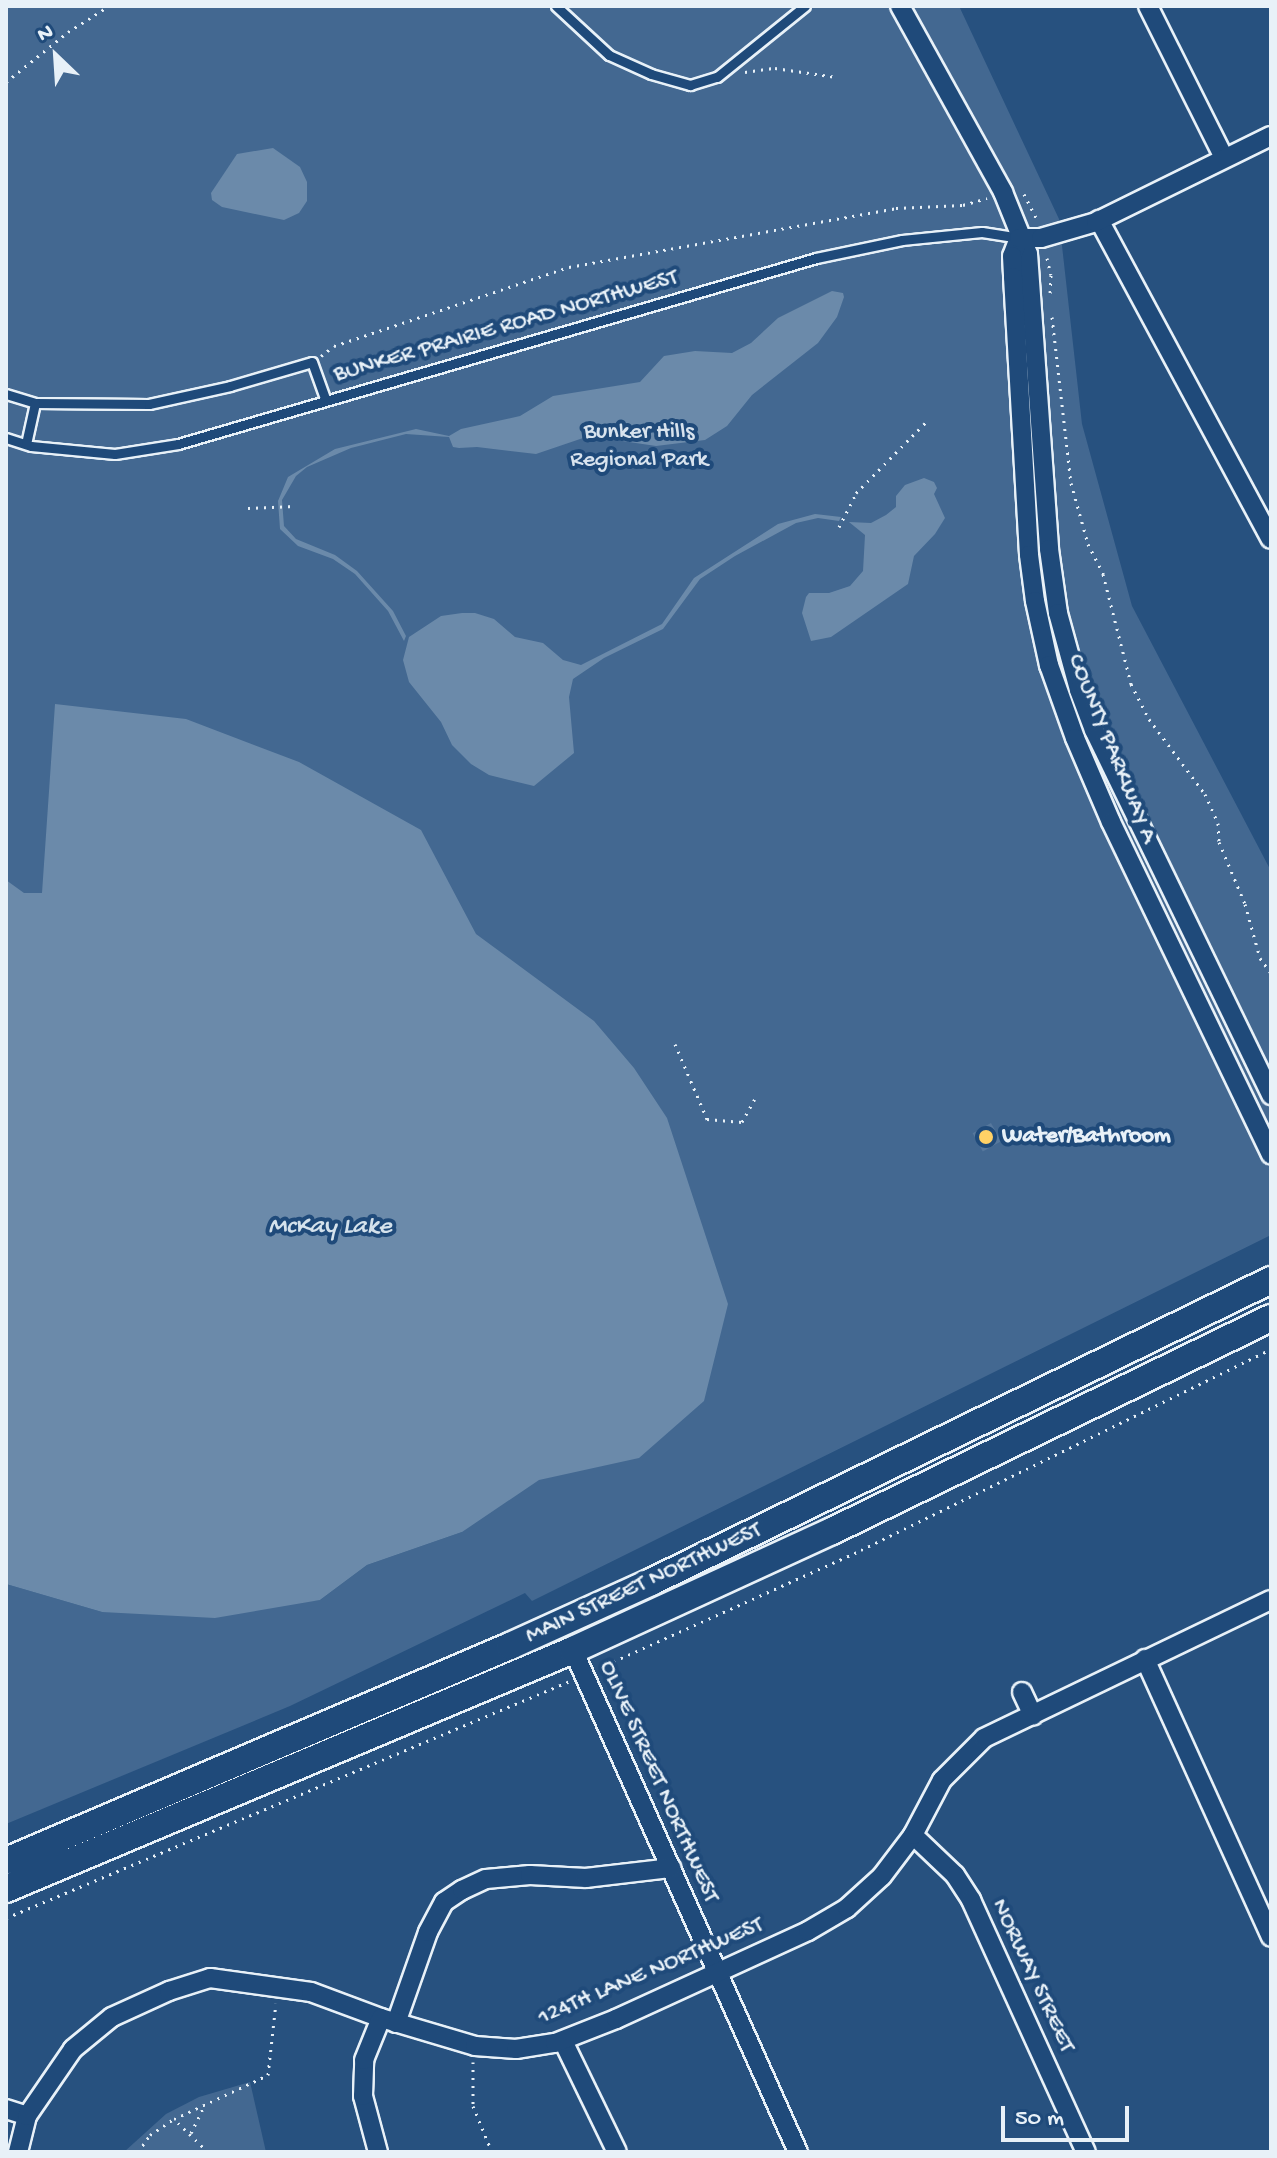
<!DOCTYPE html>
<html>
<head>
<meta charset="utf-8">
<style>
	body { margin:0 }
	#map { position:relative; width:1277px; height:2158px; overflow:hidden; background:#27517f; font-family:"Gochi Hand",sans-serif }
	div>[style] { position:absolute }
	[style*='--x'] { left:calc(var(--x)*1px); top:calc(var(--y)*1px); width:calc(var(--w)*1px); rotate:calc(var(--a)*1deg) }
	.green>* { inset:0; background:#436891 }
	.water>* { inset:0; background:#6b8aaa }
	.building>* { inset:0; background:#57789d; transform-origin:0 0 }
	.path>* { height:3px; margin-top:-1.5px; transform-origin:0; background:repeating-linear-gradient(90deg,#e8f1f8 0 2px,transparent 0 8px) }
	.roads { filter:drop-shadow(2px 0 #e8f1f8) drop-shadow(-2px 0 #e8f1f8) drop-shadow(0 2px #e8f1f8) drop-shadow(0 -2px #e8f1f8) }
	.service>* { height:9px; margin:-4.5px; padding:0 4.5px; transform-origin:4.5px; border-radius:4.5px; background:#1f4a7a }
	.minor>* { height:18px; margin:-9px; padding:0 9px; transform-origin:9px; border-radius:9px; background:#1f4a7a }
	.secondary>* { height:26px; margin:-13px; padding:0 13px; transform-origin:13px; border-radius:13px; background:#1f4a7a }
	.dots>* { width:22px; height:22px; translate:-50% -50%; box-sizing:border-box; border:4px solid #1f4a7a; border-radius:50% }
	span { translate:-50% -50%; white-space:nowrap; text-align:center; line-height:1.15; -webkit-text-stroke:8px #1f4a7a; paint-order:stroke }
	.street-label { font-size:24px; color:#e8f1f8 }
	.park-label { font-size:24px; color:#d8e3ee }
	.poi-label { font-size:24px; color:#e8f1f8; font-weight:700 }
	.left { translate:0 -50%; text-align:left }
	.water-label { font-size:26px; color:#d5e2ec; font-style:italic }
	.frame { position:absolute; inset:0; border:8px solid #e8f1f8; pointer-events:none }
	.north { position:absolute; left:16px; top:16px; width:80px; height:80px; -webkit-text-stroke:6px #1f4a7a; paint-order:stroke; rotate:335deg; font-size:22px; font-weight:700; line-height:32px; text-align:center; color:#e8f1f8 }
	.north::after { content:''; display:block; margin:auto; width:28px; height:36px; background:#e8f1f8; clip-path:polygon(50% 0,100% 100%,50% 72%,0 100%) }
	.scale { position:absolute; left:1001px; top:2106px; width:128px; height:36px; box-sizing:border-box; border:4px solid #e8f1f8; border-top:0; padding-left:10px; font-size:24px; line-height:28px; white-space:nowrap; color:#e8f1f8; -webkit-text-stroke:6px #1f4a7a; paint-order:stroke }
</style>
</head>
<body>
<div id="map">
	<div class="green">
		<div style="clip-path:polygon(6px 6px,959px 6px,1059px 219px,1082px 424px,1132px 606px,1271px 871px,1271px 1235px,532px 1601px,525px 1593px,290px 1706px,6px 1824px,6px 1584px,102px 1612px,320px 1600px,367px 1565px,462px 1532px,6px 932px)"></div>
		<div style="clip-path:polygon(250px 2082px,266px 2152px,124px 2152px,166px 2114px,199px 2097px)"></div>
	</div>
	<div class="water">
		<div style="clip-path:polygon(273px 148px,300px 167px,307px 182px,307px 201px,299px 213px,284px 220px,222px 207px,212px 200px,211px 193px,237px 154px)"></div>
		<div style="clip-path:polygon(832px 291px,843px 293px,844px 297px,837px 317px,818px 343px,752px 395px,727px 426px,705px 440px,656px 446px,589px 436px,536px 454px,477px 447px,459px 448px,453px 447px,449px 437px,406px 434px,351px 448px,307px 467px,296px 476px,282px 500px,284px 526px,296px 539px,335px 555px,357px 571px,393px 611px,406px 636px,404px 641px,388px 611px,355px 574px,333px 559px,298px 546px,280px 529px,278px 501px,288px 477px,335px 449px,416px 429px,449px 436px,461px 429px,520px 416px,553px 396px,640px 382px,664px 356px,695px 351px,732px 353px,751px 343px,778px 318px)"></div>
		<div style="clip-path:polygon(924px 478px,934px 482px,937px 488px,934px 494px,945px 518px,935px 534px,914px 556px,908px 584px,831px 637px,811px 641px,802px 613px,806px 597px,809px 593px,829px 593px,850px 586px,863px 571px,865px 535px,849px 522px,871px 523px,886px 515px,896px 507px,896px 496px,905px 485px)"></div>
		<div style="clip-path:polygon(815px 514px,841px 517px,839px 521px,818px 518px,796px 523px,735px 556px,700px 579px,663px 629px,604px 658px,573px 679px,569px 697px,574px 753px,534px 786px,489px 775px,471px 764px,452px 745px,441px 722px,409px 682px,403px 660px,409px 637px,441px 616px,462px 613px,475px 613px,494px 619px,515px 637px,543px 643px,563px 660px,581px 665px,662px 624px,694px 578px,778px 524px)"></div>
		<div style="clip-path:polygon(55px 704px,186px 719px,299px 762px,421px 830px,476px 934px,594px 1021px,634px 1068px,667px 1118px,728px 1304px,704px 1401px,639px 1458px,539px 1480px,462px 1532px,367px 1565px,320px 1600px,215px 1618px,102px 1612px,6px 1584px,6px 880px,24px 893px,42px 893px)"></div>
	</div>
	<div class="building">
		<div style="left:991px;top:1123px;width:21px;height:21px;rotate:61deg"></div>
	</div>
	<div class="path">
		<div style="--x:745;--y:72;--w:30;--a:-8"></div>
		<div style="--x:775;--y:68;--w:62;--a:8.4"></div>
		<div style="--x:6;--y:82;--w:80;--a:-38.9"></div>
		<div style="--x:68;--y:32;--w:49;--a:-32.4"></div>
		<div style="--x:1024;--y:194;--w:28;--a:63"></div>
		<div style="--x:1047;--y:258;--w:17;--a:77"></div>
		<div style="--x:1051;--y:275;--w:22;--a:93"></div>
		<div style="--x:1052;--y:317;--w:167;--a:83.5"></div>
		<div style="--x:1071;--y:483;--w:63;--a:74.4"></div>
		<div style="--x:1088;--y:544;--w:34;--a:63"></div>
		<div style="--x:1103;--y:574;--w:114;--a:75.7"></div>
		<div style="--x:1131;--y:684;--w:39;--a:63"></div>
		<div style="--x:1149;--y:719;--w:94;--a:53.3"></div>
		<div style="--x:1205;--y:794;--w:32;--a:66"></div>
		<div style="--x:1218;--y:823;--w:19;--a:87"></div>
		<div style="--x:1219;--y:842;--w:67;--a:67.2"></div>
		<div style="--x:1245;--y:904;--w:56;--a:74.5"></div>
		<div style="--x:1260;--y:958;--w:19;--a:54"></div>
		<div style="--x:321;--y:356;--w:16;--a:-38"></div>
		<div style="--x:334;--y:346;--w:248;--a:-18.6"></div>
		<div style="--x:569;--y:267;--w:332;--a:-10.2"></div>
		<div style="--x:896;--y:208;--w:67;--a:-2.6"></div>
		<div style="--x:963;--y:205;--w:25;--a:-16"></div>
		<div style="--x:248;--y:508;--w:47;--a:-2.4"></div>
		<div style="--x:839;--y:527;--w:38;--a:-63"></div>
		<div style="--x:856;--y:493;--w:101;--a:-45.4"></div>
		<div style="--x:675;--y:1044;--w:82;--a:66.9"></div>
		<div style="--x:707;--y:1119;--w:35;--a:5"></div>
		<div style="--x:742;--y:1122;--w:26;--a:-61"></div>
		<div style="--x:599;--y:1668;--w:287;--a:-24.2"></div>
		<div style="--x:861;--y:1550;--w:457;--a:-26.1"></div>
		<div style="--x:6;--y:1918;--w:612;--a:-22.79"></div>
		<div style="--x:473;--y:2062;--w:44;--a:90"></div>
		<div style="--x:473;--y:2106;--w:50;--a:67.6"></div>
		<div style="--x:191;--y:2133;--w:28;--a:-64"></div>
		<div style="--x:138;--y:2152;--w:21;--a:-55"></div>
		<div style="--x:150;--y:2135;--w:29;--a:-34"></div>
		<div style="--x:208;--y:2152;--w:47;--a:-135.9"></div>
		<div style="--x:174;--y:2119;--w:104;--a:-25.1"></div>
		<div style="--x:268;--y:2075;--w:72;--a:-83.7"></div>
	</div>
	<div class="roads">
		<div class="service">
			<div style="--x:556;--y:6;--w:72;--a:42.8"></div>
			<div style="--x:609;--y:55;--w:46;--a:24.3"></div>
			<div style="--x:651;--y:74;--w:41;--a:15.8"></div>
			<div style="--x:690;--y:85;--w:28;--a:-17"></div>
			<div style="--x:717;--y:77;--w:113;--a:-38.9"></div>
			<div style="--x:6;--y:394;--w:30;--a:17"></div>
			<div style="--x:35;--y:403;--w:114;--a:0.5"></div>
			<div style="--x:149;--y:404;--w:83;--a:-12.5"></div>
			<div style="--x:230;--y:386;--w:85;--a:-16.3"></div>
			<div style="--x:312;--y:362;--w:41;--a:70.3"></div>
			<div style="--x:6;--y:438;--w:26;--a:18"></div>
			<div style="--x:31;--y:446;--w:84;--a:5.4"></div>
			<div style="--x:115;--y:454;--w:64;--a:-9"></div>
			<div style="--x:178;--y:444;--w:665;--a:-16.25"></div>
			<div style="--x:816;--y:258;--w:88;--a:-11.8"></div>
			<div style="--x:902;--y:240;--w:80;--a:-5.7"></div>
			<div style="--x:982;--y:232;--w:37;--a:9"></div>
			<div style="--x:26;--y:444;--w:42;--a:-77.6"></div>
		</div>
		<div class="minor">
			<div style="--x:900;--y:6;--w:213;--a:61"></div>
			<div style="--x:1003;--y:192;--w:67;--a:68"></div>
			<div style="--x:1028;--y:254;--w:296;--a:85.9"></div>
			<div style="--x:1049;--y:549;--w:65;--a:82"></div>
			<div style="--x:1058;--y:613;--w:80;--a:74.7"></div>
			<div style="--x:1079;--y:690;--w:43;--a:69.4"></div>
			<div style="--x:1094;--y:730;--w:406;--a:64.1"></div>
			<div style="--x:1148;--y:6;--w:170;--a:63.4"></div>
			<div style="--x:1099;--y:220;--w:362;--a:61.7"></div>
			<div style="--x:1019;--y:238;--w:19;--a:111"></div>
			<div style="--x:1012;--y:256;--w:21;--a:87"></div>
			<div style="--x:1013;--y:277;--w:278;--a:86.7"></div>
			<div style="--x:1029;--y:555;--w:46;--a:82.6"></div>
			<div style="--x:1035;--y:601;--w:66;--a:77.7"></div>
			<div style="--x:1049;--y:665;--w:77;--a:70.4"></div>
			<div style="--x:1075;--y:738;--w:91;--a:66.8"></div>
			<div style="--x:1111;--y:822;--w:369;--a:64.3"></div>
			<div style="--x:1019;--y:238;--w:22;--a:0"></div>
			<div style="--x:1041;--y:238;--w:57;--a:-16.2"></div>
			<div style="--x:1096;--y:222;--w:195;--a:-26.2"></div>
			<div style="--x:573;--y:1650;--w:550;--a:65.86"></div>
			<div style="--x:1145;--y:1659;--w:305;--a:65.6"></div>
			<div style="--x:1022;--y:1692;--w:26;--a:65"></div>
			<div style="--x:913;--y:1835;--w:58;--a:43.6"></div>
			<div style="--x:955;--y:1875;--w:30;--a:57"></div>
			<div style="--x:971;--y:1900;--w:277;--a:65.5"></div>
			<div style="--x:396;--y:2023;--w:96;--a:-70.6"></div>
			<div style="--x:428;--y:1932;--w:34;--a:-62"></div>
			<div style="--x:444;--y:1902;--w:22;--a:-34"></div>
			<div style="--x:462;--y:1890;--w:26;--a:-25"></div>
			<div style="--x:486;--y:1879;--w:44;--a:-5.2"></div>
			<div style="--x:530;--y:1875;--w:56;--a:3.1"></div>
			<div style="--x:586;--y:1878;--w:86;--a:-6.7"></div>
			<div style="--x:563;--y:2041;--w:123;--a:64.1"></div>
			<div style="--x:6;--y:2109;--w:22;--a:18"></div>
			<div style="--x:18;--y:2152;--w:37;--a:-76"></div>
			<div style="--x:27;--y:2116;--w:81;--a:-55.5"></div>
			<div style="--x:73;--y:2049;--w:50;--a:-39.4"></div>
			<div style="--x:112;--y:2017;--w:63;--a:-24.5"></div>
			<div style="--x:169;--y:1991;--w:43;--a:-17.6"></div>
			<div style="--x:210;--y:1978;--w:102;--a:7.9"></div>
			<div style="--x:311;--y:1992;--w:75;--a:20.4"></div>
			<div style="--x:381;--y:2018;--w:98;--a:16.6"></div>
			<div style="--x:475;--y:2046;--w:41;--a:4.2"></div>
			<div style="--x:516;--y:2049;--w:39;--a:-9"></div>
			<div style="--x:555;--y:2043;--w:66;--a:-21.5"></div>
			<div style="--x:616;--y:2019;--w:211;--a:-24.6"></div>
			<div style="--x:808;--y:1931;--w:45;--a:-30.5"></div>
			<div style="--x:847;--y:1908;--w:47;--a:-42.4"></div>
			<div style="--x:882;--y:1876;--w:51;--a:-52.9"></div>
			<div style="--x:913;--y:1835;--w:62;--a:-62.2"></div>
			<div style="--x:942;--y:1780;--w:59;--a:-45"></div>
			<div style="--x:984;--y:1738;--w:318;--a:-25.7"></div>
			<div style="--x:378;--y:2152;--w:58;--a:-105"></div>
			<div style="--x:363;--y:2096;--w:36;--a:-88"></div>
			<div style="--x:364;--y:2060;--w:45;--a:-68"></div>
		</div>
		<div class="secondary">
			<div style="--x:6;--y:1861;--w:548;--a:-23.1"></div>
			<div style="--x:510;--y:1646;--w:155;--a:-24.4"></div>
			<div style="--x:651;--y:1582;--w:690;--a:-25.97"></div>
			<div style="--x:6;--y:1889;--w:615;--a:-22.86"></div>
			<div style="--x:573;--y:1650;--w:285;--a:-24.7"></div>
			<div style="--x:832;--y:1531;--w:488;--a:-25.9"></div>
		</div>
	</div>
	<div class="dots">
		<div style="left:986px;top:1137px;background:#ffd166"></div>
	</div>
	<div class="street-label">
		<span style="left:506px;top:327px;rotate:-16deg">BUNKER PRAIRIE ROAD NORTHWEST</span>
		<span style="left:1111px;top:749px;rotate:68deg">COUNTY PARKWAY A</span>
		<span style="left:644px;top:1584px;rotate:-25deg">MAIN STREET NORTHWEST</span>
		<span style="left:658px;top:1782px;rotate:66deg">OLIVE STREET NORTHWEST</span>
		<span style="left:651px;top:1972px;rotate:-23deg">124TH LANE NORTHWEST</span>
		<span style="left:1032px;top:1976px;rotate:65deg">NORWAY STREET</span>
	</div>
	<div class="park-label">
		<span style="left:639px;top:447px">Bunker Hills<br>Regional Park</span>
	</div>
	<div class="poi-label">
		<span class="left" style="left:1002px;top:1137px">Water/Bathroom</span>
	</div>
	<div class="water-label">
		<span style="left:330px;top:1228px">McKay Lake</span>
	</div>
	<div class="frame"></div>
	<div class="north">N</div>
	<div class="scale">50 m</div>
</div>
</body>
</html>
